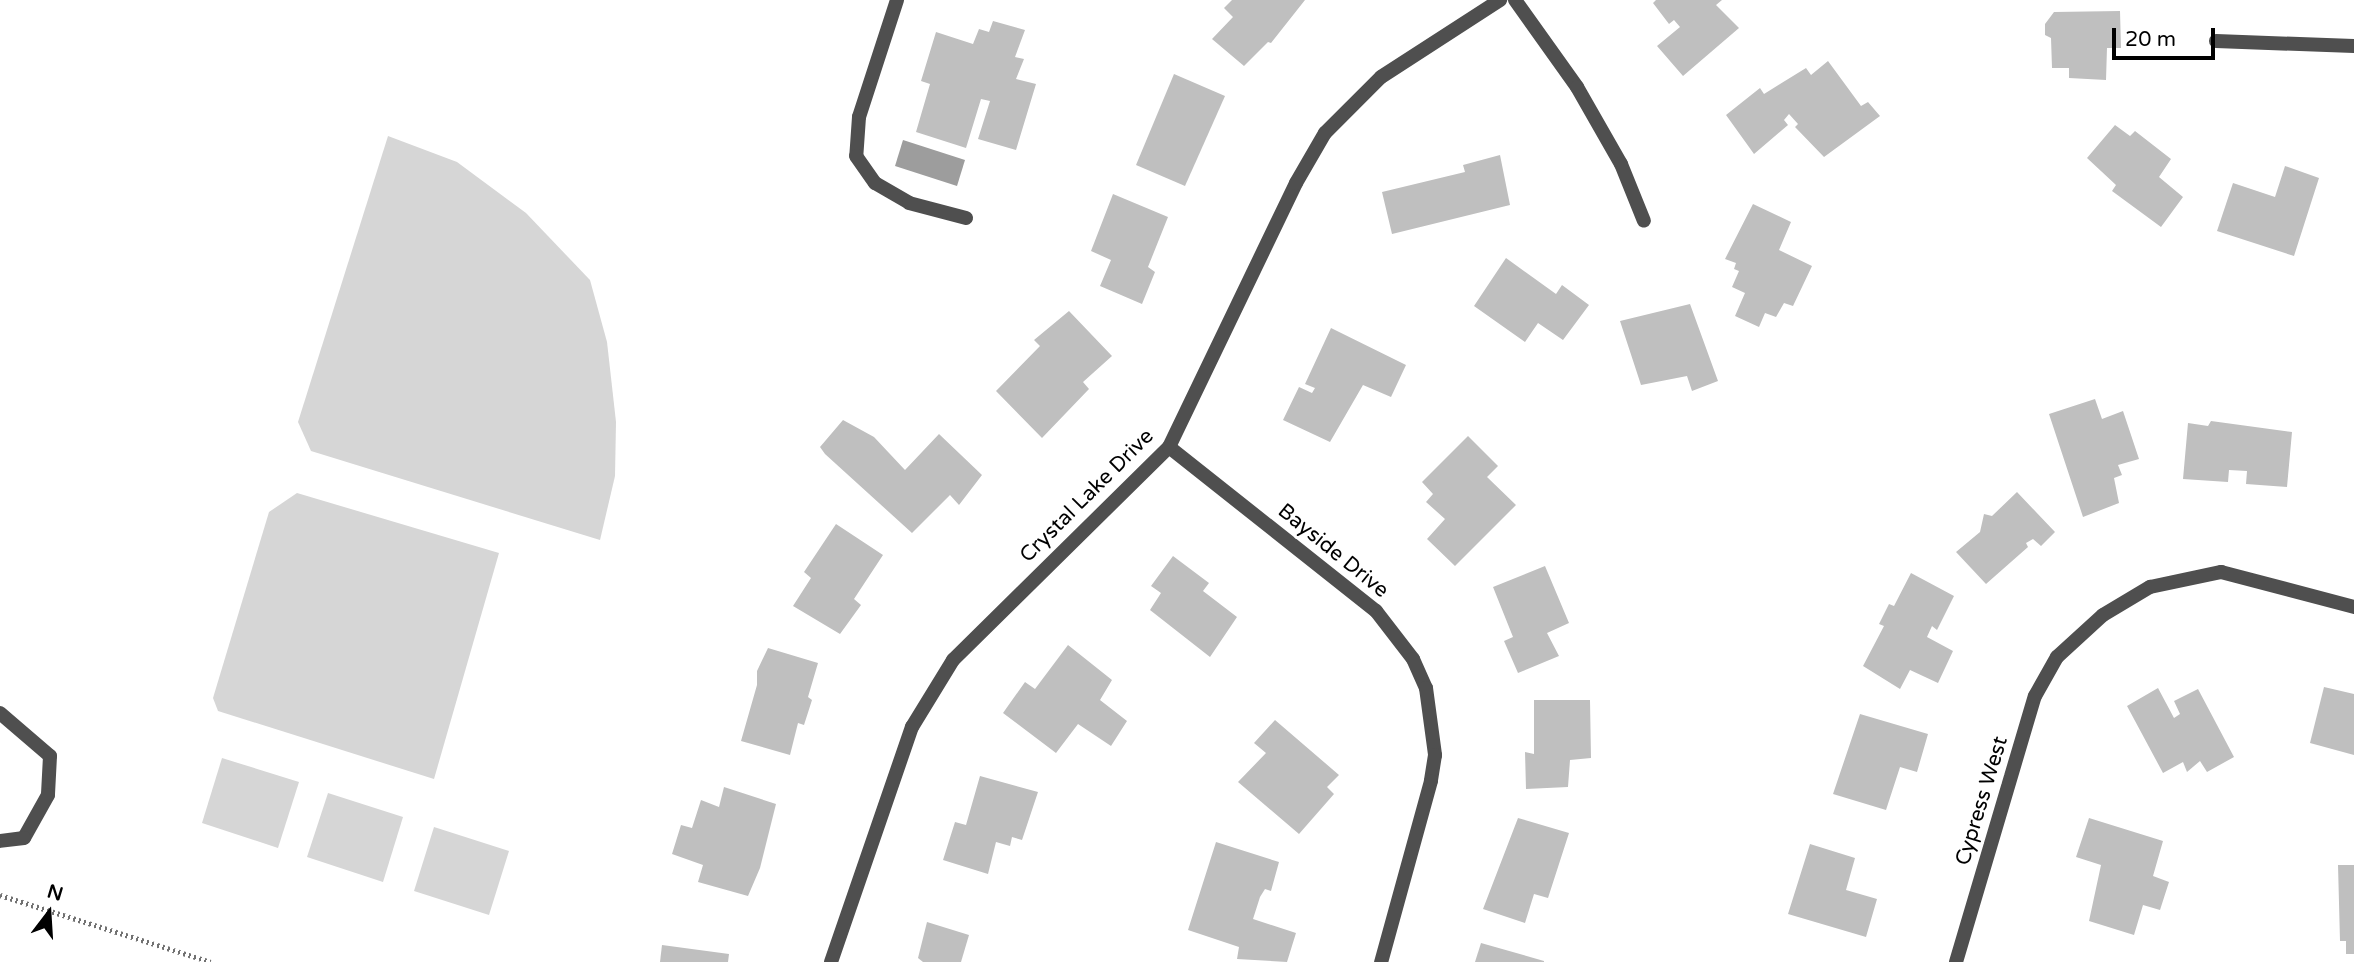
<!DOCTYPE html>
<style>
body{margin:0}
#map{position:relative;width:2354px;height:962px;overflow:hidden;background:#fff;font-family:"Varela Round",sans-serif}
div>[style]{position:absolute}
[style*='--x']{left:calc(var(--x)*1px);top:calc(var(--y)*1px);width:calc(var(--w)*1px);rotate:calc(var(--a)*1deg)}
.green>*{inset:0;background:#d6d6d6}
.water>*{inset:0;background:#9d9d9d}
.building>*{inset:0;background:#bfbfbf}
.path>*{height:4.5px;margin-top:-2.25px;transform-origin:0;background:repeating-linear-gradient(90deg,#717171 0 2px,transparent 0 5.5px)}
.lane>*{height:14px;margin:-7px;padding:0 7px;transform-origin:7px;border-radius:7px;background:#4f4f4f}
.street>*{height:14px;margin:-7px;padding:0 7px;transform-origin:7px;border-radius:7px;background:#4f4f4f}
span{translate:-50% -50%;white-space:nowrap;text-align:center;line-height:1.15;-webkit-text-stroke:6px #fff;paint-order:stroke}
.street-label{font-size:21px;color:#000}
.north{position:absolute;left:14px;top:878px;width:70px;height:70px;-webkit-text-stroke:5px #fff;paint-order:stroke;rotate:17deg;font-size:19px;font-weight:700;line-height:28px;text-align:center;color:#000}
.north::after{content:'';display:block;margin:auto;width:24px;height:32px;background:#000;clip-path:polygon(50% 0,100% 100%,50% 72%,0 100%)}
.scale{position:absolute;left:2112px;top:28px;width:103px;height:32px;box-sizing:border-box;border:4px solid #000;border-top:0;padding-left:9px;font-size:21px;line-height:24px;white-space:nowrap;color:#000;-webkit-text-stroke:5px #fff;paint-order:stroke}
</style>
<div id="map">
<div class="green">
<div style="clip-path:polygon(388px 136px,457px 162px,526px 213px,590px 280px,607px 342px,616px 422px,615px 476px,600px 540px,311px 451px,298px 422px)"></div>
<div style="clip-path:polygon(297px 493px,499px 553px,434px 779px,218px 711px,213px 698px,269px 512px)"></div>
<div style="clip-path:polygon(222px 758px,299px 782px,278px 848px,202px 823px)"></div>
<div style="clip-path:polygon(328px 793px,403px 817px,383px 882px,307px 857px)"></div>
<div style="clip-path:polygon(434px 827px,509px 851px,489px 915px,414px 891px)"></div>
</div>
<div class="water">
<div style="clip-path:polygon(903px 140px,965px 160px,957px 186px,895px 166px)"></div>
</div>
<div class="building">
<div style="clip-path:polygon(1232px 0,1305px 0,1271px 43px,1268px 42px,1244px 66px,1212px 39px,1233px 17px,1224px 8px)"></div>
<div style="clip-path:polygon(1656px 0,1722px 0,1716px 5px,1739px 28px,1683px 76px,1657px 46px,1680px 27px,1674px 20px,1669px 24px,1653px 3px)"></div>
<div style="clip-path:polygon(2120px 11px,2121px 48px,2107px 48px,2106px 80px,2069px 78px,2069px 68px,2052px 68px,2051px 38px,2045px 35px,2045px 24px,2054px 12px)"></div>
<div style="clip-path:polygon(993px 21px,1025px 30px,1015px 57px,1024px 59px,1016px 79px,1036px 84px,1016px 150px,978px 139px,990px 101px,981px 99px,966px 148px,916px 132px,930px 84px,921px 81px,936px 32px,973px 44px,979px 29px,989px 32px)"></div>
<div style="clip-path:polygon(1828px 61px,1861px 106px,1868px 102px,1880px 116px,1824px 157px,1795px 127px,1798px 124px,1789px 114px,1784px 120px,1788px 125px,1754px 154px,1726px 115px,1760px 88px,1764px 94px,1806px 68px,1811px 75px)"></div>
<div style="clip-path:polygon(1174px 74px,1225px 96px,1185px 186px,1136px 165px)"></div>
<div style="clip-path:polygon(2115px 125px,2130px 136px,2135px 131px,2171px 159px,2159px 177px,2183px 197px,2161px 227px,2112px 191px,2116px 185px,2087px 158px)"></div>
<div style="clip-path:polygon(1500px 155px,1510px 205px,1392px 234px,1382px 192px,1465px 172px,1463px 165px)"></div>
<div style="clip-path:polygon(2285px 166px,2319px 178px,2294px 256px,2217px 231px,2233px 183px,2275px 197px)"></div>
<div style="clip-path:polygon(1113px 194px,1168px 217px,1148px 267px,1155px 272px,1142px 304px,1100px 286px,1111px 260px,1091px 251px)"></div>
<div style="clip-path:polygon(1753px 204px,1791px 222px,1779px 250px,1812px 266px,1793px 306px,1784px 303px,1776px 317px,1765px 313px,1759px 327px,1735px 316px,1745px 293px,1732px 287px,1739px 271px,1734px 269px,1736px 263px,1725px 259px)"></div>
<div style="clip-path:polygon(1506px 258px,1556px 294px,1562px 285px,1589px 305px,1563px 340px,1538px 323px,1525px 342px,1474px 306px)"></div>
<div style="clip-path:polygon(1690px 304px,1718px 381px,1692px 391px,1687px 376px,1641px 385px,1620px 321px)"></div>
<div style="clip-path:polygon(1069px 311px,1112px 356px,1083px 382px,1089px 389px,1042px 438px,996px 391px,1040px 346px,1034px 340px)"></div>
<div style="clip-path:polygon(1331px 328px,1406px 365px,1391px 397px,1363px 385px,1330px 442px,1283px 420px,1299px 387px,1312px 393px,1315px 388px,1305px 384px)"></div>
<div style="clip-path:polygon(2095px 399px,2102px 419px,2123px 411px,2139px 459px,2118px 465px,2122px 475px,2114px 478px,2119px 503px,2083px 517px,2049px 414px)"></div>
<div style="clip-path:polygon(843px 420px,874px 437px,905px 470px,939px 434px,982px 475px,959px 505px,950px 495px,912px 533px,825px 454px,820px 447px)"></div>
<div style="clip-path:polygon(2211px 421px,2292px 432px,2287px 487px,2246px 484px,2247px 471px,2229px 470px,2228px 482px,2183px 479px,2188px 423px,2208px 426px)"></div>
<div style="clip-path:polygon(1468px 436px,1498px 466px,1487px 477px,1516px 505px,1455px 566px,1427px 539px,1445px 519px,1426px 502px,1433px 494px,1422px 482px)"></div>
<div style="clip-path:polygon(2017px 492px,2055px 532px,2041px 546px,2033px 539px,2026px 543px,2028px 547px,1986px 584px,1956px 552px,1980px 532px,1984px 514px,1992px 516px)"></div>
<div style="clip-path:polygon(836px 524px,883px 555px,854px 599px,861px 605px,840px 634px,793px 606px,811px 578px,804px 572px)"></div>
<div style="clip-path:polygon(1173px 556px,1209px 583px,1203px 591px,1237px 617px,1210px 657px,1150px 610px,1161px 593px,1151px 586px)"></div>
<div style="clip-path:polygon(1545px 566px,1569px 623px,1547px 633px,1559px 656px,1518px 673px,1504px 641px,1513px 637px,1493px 587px)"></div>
<div style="clip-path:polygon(1911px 573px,1954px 596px,1937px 630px,1932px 626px,1927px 637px,1953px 651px,1938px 683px,1910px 670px,1900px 689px,1863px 666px,1884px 626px,1879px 624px,1889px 604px,1894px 606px)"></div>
<div style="clip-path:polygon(1068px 645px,1112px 680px,1100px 700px,1127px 721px,1111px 746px,1078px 724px,1056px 753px,1003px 713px,1025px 682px,1035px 689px)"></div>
<div style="clip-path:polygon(768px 648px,818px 663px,808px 697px,812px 700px,804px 725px,798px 723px,790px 755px,741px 741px,757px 685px,757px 671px)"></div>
<div style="clip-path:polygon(2324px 687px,2354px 694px,2354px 755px,2310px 743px)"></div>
<div style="clip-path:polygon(2158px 688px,2174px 718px,2180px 714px,2174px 701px,2198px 689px,2234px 757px,2207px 772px,2200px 761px,2187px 772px,2183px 762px,2163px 773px,2127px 706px)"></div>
<div style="clip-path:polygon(1534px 700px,1590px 700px,1591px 758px,1570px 760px,1568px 787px,1526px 789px,1525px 752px,1534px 754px)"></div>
<div style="clip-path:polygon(1860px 714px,1928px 734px,1917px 772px,1900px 767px,1886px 810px,1833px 794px)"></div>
<div style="clip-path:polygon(1275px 720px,1339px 775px,1327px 787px,1334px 794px,1299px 834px,1238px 782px,1266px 753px,1254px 743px)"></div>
<div style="clip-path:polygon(980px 776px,1038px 792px,1022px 840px,1012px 837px,1010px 846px,996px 842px,988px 874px,943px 860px,955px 822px,966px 825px)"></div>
<div style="clip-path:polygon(724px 787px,776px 804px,760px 868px,748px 896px,698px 882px,703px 865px,672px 854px,681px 825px,692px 828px,701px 800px,719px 807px)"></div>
<div style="clip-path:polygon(1518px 818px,1569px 833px,1548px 898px,1534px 894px,1525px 923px,1483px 909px)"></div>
<div style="clip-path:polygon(2089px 818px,2163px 841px,2153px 876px,2169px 882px,2160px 910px,2143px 905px,2134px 935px,2089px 921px,2101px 865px,2076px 857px)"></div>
<div style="clip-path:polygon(1216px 842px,1279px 862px,1271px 891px,1265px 889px,1260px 897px,1253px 919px,1296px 933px,1287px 962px,1237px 959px,1239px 947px,1188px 930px)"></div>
<div style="clip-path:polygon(1810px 844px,1855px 858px,1846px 890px,1877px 899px,1866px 937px,1788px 914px)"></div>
<div style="clip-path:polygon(2338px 865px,2354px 865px,2354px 954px,2346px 954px,2346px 941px,2340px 941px)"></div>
<div style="clip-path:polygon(927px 922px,969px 935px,961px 962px,923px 962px,918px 958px)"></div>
<div style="clip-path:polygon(1481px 943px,1544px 961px,1544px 962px,1475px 962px)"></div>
<div style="clip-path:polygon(662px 945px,729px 954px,728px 962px,660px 962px)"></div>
</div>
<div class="path">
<div style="--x:0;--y:895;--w:221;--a:17.6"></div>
</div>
<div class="lane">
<div style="--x:897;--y:0;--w:123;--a:108"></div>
<div style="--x:859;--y:117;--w:39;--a:94"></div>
<div style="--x:856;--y:156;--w:33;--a:55"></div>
<div style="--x:875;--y:183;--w:39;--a:30"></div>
<div style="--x:909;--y:203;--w:59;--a:14.7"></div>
<div style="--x:0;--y:713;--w:66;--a:40.7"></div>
<div style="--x:50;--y:756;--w:39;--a:93"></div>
<div style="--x:48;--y:795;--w:49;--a:119.2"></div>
<div style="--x:24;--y:838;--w:24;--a:173"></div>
</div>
<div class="street">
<div style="--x:1515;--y:0;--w:107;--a:54.5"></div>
<div style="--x:1577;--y:87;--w:89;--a:60.3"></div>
<div style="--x:1621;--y:164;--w:61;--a:68"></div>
<div style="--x:2216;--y:41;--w:138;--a:2.1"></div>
<div style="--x:1169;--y:447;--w:264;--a:38.4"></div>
<div style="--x:1376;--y:611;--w:61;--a:52.4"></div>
<div style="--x:1413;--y:659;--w:32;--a:66"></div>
<div style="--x:1426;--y:688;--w:68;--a:82.3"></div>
<div style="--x:1435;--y:755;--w:26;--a:99"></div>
<div style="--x:1431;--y:781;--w:188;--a:105.4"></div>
<div style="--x:831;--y:962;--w:249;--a:-71"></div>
<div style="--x:912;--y:727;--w:79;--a:-58.5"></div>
<div style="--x:953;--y:660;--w:303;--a:-44.6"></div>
<div style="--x:1169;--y:447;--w:293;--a:-64.3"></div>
<div style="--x:1296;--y:183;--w:58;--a:-59.9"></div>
<div style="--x:1325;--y:133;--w:79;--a:-45"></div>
<div style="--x:1381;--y:77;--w:142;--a:-32.9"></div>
<div style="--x:1956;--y:962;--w:277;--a:-73.5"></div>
<div style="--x:2035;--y:696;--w:45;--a:-60.6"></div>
<div style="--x:2057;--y:657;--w:62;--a:-42.4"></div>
<div style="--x:2103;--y:615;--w:55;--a:-30.8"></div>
<div style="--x:2150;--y:587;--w:73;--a:-11.9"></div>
<div style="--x:2221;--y:572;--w:138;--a:14.7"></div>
</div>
<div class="street-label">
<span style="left:1087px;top:496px;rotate:-45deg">Crystal Lake Drive</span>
<span style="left:1333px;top:551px;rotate:39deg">Bayside Drive</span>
<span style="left:1982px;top:801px;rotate:-73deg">Cypress West</span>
</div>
<div class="north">N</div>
<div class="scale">20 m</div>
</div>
